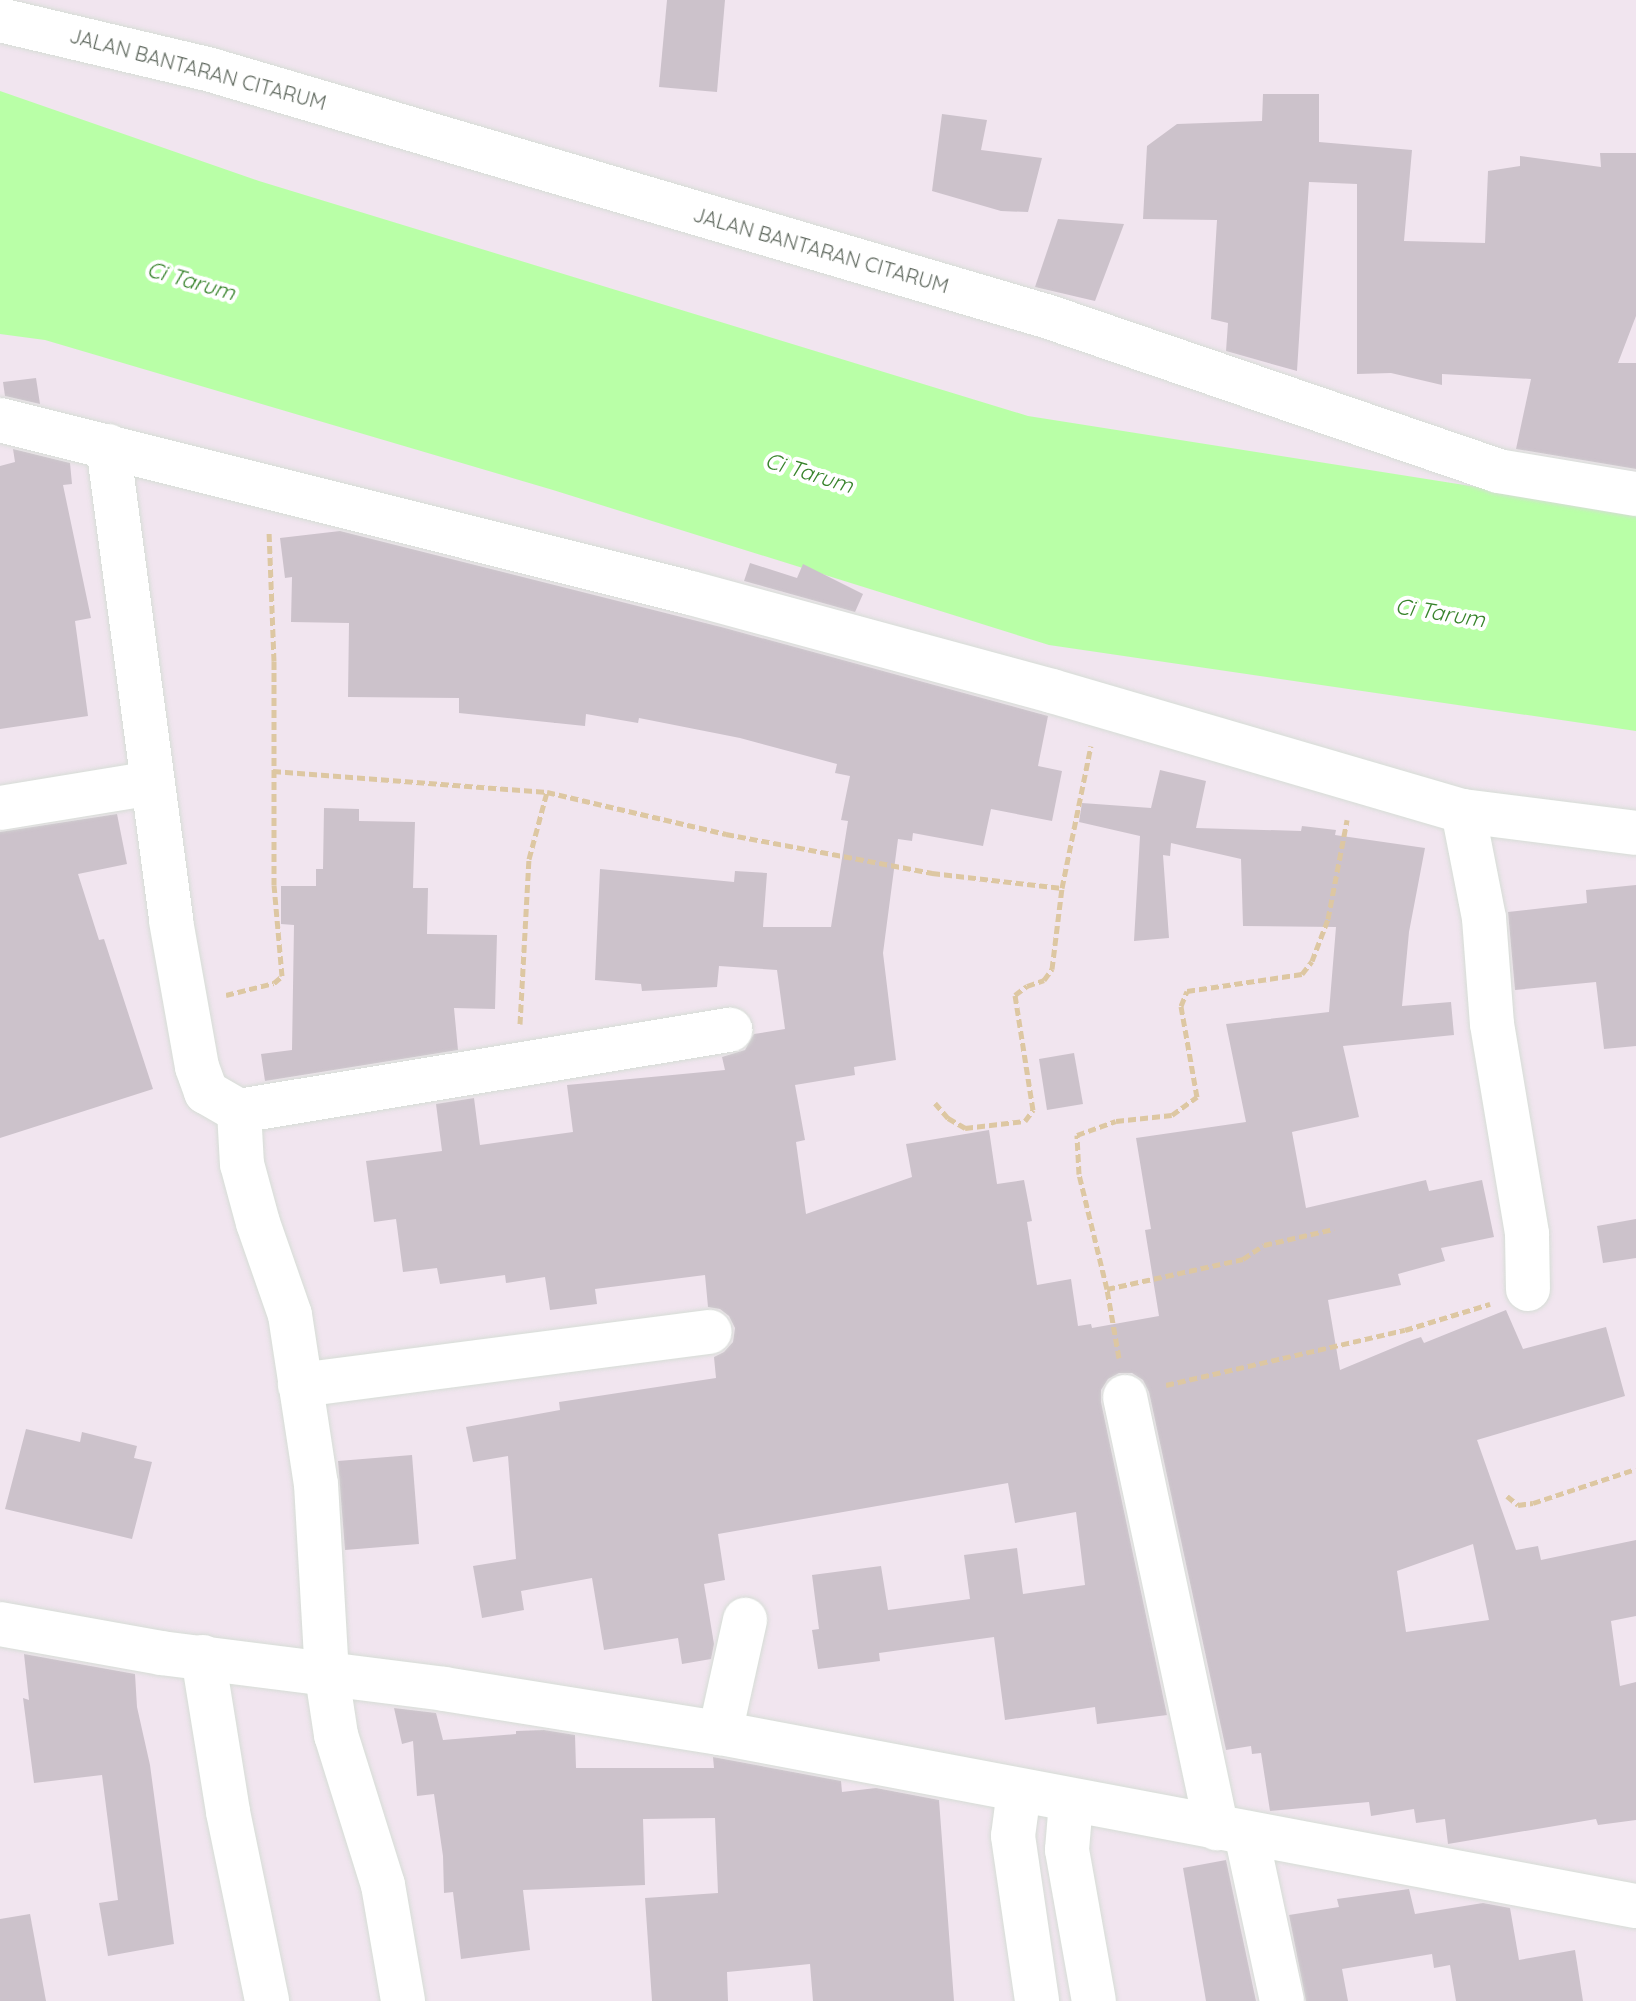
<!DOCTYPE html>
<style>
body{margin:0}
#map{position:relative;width:1636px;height:2001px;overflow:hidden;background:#f1e5ef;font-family:Quicksand,sans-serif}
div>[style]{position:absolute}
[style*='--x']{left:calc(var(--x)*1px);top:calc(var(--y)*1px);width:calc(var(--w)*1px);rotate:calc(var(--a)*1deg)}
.water>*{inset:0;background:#b9ffa7}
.building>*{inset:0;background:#ccc2cb}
.path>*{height:5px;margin-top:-2.5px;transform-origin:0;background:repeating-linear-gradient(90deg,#ddc7a2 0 8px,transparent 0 12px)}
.roads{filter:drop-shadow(0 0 2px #d6ddd6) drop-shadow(0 0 2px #d6ddd6)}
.minor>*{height:44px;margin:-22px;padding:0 22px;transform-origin:22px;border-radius:22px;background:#fff}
span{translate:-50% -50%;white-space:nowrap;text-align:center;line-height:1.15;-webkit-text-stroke:8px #fff;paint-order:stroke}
.street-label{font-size:20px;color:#5e675d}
.water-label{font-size:22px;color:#37832b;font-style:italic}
</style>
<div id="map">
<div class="water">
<div style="clip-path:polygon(0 91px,259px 181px,1028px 416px,1636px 512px,1636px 731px,1049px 645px,553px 490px,45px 340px,0 334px)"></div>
</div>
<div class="building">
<div style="clip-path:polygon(667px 0,725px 0,717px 92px,659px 87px)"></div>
<div style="clip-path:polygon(1263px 94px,1319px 94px,1319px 142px,1412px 150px,1404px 241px,1485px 243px,1488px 171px,1520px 166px,1520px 156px,1601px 167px,1600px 153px,1636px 153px,1636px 316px,1618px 363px,1636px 363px,1636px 469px,1516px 449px,1531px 379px,1442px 374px,1442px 385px,1391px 373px,1357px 374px,1357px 184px,1309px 182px,1297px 371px,1226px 351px,1228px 323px,1211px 319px,1217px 220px,1143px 219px,1147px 146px,1177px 124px,1262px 121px)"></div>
<div style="clip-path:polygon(942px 114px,987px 120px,981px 150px,1042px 158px,1028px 212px,1001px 211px,932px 191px)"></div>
<div style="clip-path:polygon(1058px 219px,1124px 224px,1095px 301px,1035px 287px)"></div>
<div style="clip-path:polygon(36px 378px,40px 404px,5px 396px,3px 382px)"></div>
<div style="clip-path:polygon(13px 449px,70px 463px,72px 484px,63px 485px,91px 618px,75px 621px,88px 716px,0 729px,0 466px,15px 462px)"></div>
<div style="clip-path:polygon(evenodd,340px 531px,725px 628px,1048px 716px,1038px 766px,1062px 771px,1052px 821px,991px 809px,983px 846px,913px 833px,912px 841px,898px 839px,883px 953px,896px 1060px,854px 1067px,855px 1075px,795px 1085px,805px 1140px,796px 1142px,806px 1214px,912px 1177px,906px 1144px,989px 1130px,997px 1184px,1024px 1180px,1032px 1221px,1027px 1222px,1037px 1285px,1071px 1279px,1078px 1326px,1091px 1324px,1092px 1328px,1159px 1316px,1145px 1230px,1151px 1229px,1136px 1138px,1246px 1122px,1226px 1024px,1329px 1012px,1336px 927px,1243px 926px,1241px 859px,1171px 843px,1170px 856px,1163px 855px,1169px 938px,1134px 941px,1140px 836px,1079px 822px,1082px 803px,1151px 808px,1160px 770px,1206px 781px,1196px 828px,1301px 831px,1302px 826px,1336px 830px,1335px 835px,1425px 848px,1409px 932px,1402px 1006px,1451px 1002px,1454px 1035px,1343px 1046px,1359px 1117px,1292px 1132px,1306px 1208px,1426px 1180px,1429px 1191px,1482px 1180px,1494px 1237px,1441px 1248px,1445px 1261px,1398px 1274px,1401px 1285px,1328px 1300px,1340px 1370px,1412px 1340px,1421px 1337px,1424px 1343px,1506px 1310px,1523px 1349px,1606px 1327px,1625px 1396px,1477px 1440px,1516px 1550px,1538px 1546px,1541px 1560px,1636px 1540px,1636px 1616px,1611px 1621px,1620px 1686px,1636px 1682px,1636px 1820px,1598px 1825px,1596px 1819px,1448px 1844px,1445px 1819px,1416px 1823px,1414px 1809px,1371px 1816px,1369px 1802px,1270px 1811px,1261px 1753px,1252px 1754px,1251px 1746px,1226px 1750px,1149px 1392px,1143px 1380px,1132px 1373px,1119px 1373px,1108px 1379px,1101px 1390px,1101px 1402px,1167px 1715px,1097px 1724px,1095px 1707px,1005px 1720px,994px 1637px,879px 1653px,880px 1661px,818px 1669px,812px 1630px,819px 1629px,812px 1575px,881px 1566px,888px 1610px,970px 1599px,964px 1555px,1017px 1548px,1023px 1594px,1085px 1585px,1076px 1512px,1015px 1523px,1008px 1483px,718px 1534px,725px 1580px,704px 1584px,714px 1644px,711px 1659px,682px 1664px,678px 1638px,604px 1650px,592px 1578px,521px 1591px,524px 1610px,482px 1618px,473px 1566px,516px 1559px,508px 1456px,473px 1462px,466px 1427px,560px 1410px,559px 1402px,716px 1378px,714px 1357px,724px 1352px,733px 1342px,735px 1328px,729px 1316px,720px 1309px,708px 1307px,705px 1275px,595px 1289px,597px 1304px,550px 1310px,545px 1277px,506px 1283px,505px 1275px,440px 1284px,437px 1268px,403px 1272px,396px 1219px,374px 1222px,366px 1161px,442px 1151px,436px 1104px,474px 1098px,480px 1145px,573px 1132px,567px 1085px,725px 1070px,722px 1057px,745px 1050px,754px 1034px,785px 1029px,777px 970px,719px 966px,717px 987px,642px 991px,641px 984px,595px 980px,600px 869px,734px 882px,735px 871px,767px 873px,763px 927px,831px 927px,848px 821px,841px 820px,850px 776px,835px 773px,837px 764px,740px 738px,639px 718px,638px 723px,586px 714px,585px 726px,459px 713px,459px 698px,348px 697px,349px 623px,291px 622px,292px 577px,285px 578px,280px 538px,340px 531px,1473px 1544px,1489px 1620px,1406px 1632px,1397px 1571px,1473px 1544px)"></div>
<div style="clip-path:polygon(750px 563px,797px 578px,803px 564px,863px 594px,855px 612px,744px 581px)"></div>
<div style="clip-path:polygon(324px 808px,359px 809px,359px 821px,415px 822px,413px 888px,428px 888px,427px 934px,497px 935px,495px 1009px,454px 1008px,458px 1050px,265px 1081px,261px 1054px,292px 1050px,294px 925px,281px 924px,281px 886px,316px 886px,316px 869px,323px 869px)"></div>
<div style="clip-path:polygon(117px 814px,127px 864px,78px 874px,99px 940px,104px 939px,153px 1089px,0 1138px,0 832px)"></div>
<div style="clip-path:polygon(1636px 885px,1636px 1046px,1604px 1049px,1596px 982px,1515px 990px,1508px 912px,1587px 903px,1586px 890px)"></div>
<div style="clip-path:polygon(1074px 1053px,1083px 1104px,1047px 1110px,1039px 1059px)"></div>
<div style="clip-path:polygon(1636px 1219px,1636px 1258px,1603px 1263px,1597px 1226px)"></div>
<div style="clip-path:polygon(26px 1429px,80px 1442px,82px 1432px,137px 1446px,134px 1458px,152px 1462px,132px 1539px,5px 1509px)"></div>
<div style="clip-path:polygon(412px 1455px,419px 1544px,345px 1550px,338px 1461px)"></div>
<div style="clip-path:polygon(24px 1654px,135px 1674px,137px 1707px,150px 1765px,174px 1944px,108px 1956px,99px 1903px,118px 1900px,102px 1775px,34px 1783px,23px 1698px,29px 1700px)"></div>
<div style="clip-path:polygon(394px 1708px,436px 1713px,443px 1740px,516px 1734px,516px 1731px,544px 1730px,575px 1735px,576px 1768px,714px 1768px,713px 1757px,841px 1781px,842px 1792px,876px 1788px,939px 1800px,954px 2001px,813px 2001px,810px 1964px,727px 1972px,728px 2001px,652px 2001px,645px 1898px,718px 1893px,715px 1818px,643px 1819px,645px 1885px,523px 1890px,530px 1950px,461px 1959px,453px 1892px,444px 1893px,443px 1856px,434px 1794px,417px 1796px,413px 1741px,402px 1744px)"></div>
<div style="clip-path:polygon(1226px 1860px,1256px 2001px,1206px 2001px,1183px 1868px)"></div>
<div style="clip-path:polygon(1409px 1889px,1415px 1914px,1483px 1903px,1510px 1908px,1519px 1960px,1575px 1950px,1583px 2001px,1456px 2001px,1450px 1965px,1434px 1968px,1432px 1954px,1342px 1969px,1348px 2001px,1306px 2001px,1289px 1915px,1339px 1907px,1337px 1899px)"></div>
<div style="clip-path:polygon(30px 1914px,46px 2001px,0 2001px,0 1919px)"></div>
</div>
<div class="path">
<div style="--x:273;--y:771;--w:275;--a:4.4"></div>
<div style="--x:547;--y:792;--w:184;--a:13.2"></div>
<div style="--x:726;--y:834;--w:210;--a:10.7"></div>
<div style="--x:932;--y:873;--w:131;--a:6.6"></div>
<div style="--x:226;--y:995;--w:49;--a:-14"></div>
<div style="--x:274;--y:983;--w:11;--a:-41"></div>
<div style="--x:282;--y:976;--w:91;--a:-95"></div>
<div style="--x:274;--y:885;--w:224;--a:-90"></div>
<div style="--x:274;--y:661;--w:130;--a:-92.2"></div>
<div style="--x:520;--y:1024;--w:165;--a:-86.9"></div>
<div style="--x:529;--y:859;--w:69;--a:-75"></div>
<div style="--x:935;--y:1103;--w:20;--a:49"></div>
<div style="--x:948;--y:1118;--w:20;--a:30"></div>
<div style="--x:965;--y:1128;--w:60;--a:-6.7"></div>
<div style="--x:1025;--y:1121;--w:14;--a:-54"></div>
<div style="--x:1033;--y:1110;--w:116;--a:-98.9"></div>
<div style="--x:1015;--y:995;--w:15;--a:-37"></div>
<div style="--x:1027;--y:986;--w:18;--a:-19"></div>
<div style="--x:1044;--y:980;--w:14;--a:-54"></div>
<div style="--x:1052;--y:969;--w:82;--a:-83"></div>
<div style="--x:1062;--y:888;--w:145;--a:-78.5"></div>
<div style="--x:1107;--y:1289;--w:139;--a:-12.4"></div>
<div style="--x:1243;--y:1259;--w:25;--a:-34"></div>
<div style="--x:1264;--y:1245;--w:72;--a:-12.9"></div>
<div style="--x:1119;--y:1358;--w:70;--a:-99.9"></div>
<div style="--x:1107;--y:1289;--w:118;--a:-103.7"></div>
<div style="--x:1079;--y:1174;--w:39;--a:-93"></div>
<div style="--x:1077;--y:1135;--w:41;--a:-19.7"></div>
<div style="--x:1116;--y:1121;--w:56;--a:-6.1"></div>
<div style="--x:1172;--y:1115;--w:31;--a:-36"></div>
<div style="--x:1197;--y:1097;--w:92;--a:-100"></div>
<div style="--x:1181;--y:1006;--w:16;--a:-68"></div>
<div style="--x:1187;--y:991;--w:116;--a:-8.4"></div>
<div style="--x:1302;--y:974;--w:16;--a:-52"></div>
<div style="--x:1312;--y:961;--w:45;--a:-69.1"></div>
<div style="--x:1328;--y:919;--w:101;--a:-79.1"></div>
<div style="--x:1166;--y:1385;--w:245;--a:-13"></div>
<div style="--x:1405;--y:1330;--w:89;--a:-17"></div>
<div style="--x:1507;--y:1496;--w:14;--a:39"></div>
<div style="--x:1518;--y:1505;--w:15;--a:-8"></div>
<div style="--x:1533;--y:1503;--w:108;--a:-18.3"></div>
</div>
<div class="roads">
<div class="minor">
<div style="--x:0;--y:20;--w:217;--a:13.3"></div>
<div style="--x:211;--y:70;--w:874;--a:16.42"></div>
<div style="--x:1049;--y:317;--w:475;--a:18.9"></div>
<div style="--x:1498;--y:471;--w:140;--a:9.5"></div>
<div style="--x:0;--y:420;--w:712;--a:14.06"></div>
<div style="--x:691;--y:593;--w:374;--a:15.2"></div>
<div style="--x:1052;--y:691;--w:428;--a:16.3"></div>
<div style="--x:1463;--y:811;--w:174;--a:7.2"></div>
<div style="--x:108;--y:446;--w:479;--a:82.4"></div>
<div style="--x:171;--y:921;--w:148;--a:79.9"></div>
<div style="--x:197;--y:1067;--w:27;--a:70"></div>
<div style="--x:206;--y:1092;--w:38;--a:30"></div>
<div style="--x:239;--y:1111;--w:498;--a:-9.4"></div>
<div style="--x:0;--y:808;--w:154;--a:-9.3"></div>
<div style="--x:1463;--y:811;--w:109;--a:78.9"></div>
<div style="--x:1484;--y:918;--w:106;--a:85.7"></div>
<div style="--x:1492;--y:1024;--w:213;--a:80.5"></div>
<div style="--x:1527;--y:1234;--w:55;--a:89"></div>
<div style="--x:239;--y:1111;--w:53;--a:86.8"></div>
<div style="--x:242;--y:1164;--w:61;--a:74.8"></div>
<div style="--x:258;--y:1223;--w:97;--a:70.8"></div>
<div style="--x:290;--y:1315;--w:171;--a:81.3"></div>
<div style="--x:316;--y:1484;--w:192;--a:86.7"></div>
<div style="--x:327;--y:1676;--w:60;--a:81.3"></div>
<div style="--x:336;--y:1735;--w:157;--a:72.6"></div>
<div style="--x:383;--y:1885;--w:118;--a:80.2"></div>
<div style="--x:300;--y:1385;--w:413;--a:-7.4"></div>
<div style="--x:1125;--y:1397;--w:441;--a:78"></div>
<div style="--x:0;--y:1624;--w:164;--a:10.2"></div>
<div style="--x:161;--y:1653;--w:285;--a:7.2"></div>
<div style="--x:444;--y:1689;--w:279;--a:9.1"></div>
<div style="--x:720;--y:1733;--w:932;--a:10.7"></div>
<div style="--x:203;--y:1657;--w:157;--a:80.8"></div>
<div style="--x:228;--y:1812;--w:193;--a:78.3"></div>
<div style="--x:720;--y:1733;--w:116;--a:-77.5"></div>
<div style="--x:1019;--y:1791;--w:45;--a:97.6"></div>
<div style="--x:1013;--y:1836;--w:167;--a:81.7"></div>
<div style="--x:1071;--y:1802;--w:48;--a:94.8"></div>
<div style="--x:1067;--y:1850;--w:153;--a:79.9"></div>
<div style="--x:1246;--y:1833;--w:172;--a:77.9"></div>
</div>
</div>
<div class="street-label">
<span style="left:198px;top:69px;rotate:15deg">JALAN BANTARAN CITARUM</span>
<span style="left:821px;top:250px;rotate:16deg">JALAN BANTARAN CITARUM</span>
</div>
<div class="water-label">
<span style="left:191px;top:281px;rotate:16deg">Ci Tarum</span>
<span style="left:809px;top:473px;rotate:17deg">Ci Tarum</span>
<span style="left:1440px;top:613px;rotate:9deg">Ci Tarum</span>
</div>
</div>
